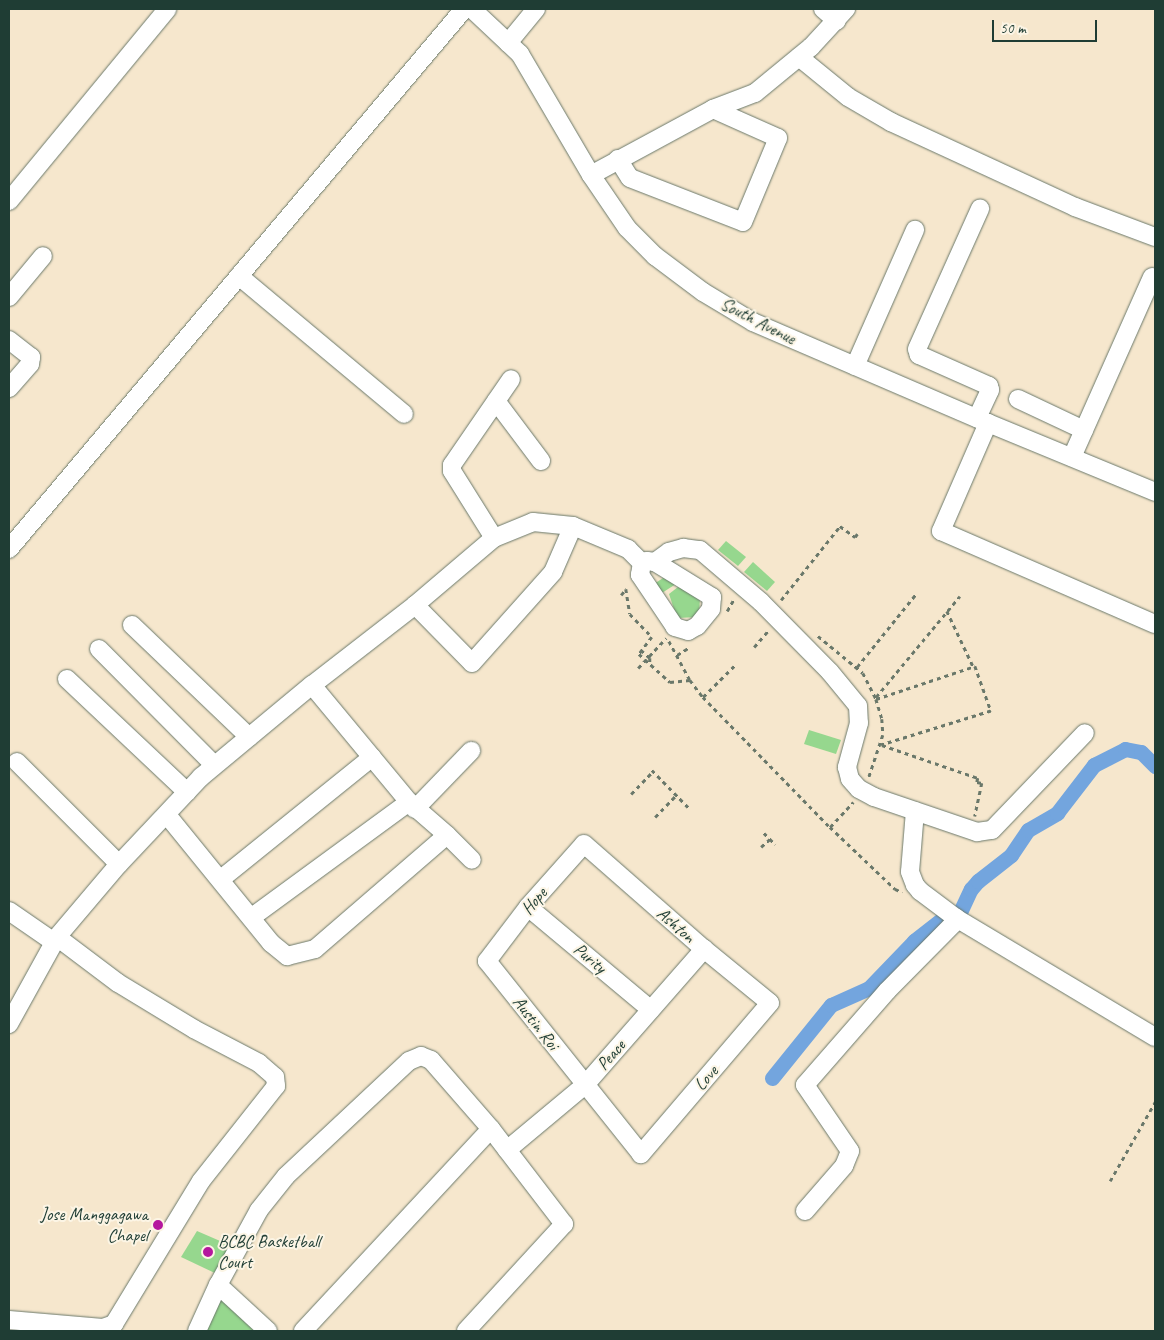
<!DOCTYPE html>
<style>
body{margin:0}
#map{position:relative;width:1164px;height:1340px;overflow:hidden;background:#f6e7cd;font-family:Caveat,sans-serif}
div>[style]{position:absolute}
[style*='--x']{left:calc(var(--x)*1px);top:calc(var(--y)*1px);width:calc(var(--w)*1px);rotate:calc(var(--a)*1deg)}
.green>*{inset:0;background:#96d78e}
.canal>*{height:15px;margin:-7.5px;padding:0 7.5px;transform-origin:7.5px;border-radius:7.5px;background:#73a5de}
.path>*{height:2.5px;margin-top:-1.25px;transform-origin:0;background:repeating-linear-gradient(90deg,#6a786a 0 4px,transparent 0 8px)}
.roads{filter:drop-shadow(0 0 1px #6a786a) drop-shadow(0 0 1px #6a786a)}
.minor>*{height:18px;margin:-9px;padding:0 9px;transform-origin:9px;border-radius:9px;background:#fff}
.dots>*{width:14px;height:14px;translate:-50% -50%;box-sizing:border-box;border:2px solid #fcf5e5;border-radius:50%}
span{translate:-50% -50%;white-space:nowrap;text-align:center;line-height:1.15;-webkit-text-stroke:4px #fcf5e5;paint-order:stroke}
.street-label{font-size:18px;color:#1f3d34}
.poi-label{font-size:18px;color:#1f3d34}
.right{translate:-100% -50%;text-align:right}
.left{translate:0 -50%;text-align:left}
.frame{position:absolute;inset:0;border:10px solid #1f3d34;pointer-events:none}
.scale{position:absolute;left:992px;top:20px;width:105px;height:22px;box-sizing:border-box;border:2px solid #1f3d34;border-top:0;padding-left:6px;font-size:15px;line-height:18px;white-space:nowrap;color:#1f3d34;-webkit-text-stroke:4px #fcf5e5;paint-order:stroke}
</style>
<div id="map">
<div class="green">
<div style="clip-path:polygon(726px 541px,746px 557px,738px 566px,718px 550px)"></div>
<div style="clip-path:polygon(753px 562px,775px 582px,767px 591px,744px 572px)"></div>
<div style="clip-path:polygon(669px 574px,676px 584px,654px 598px,648px 588px)"></div>
<div style="clip-path:polygon(678px 587px,700px 597px,699px 617px,677px 618px,669px 594px)"></div>
<div style="clip-path:polygon(809px 730px,841px 740px,836px 754px,804px 744px)"></div>
<div style="clip-path:polygon(197px 1231px,234px 1247px,219px 1275px,181px 1257px)"></div>
<div style="clip-path:polygon(219px 1293px,258px 1331px,202px 1331px)"></div>
</div>
<div class="canal">
<div style="--x:961;--y:910;--w:23;--a:-65"></div>
<div style="--x:971;--y:889;--w:11;--a:-49"></div>
<div style="--x:978;--y:881;--w:42;--a:-38.2"></div>
<div style="--x:1011;--y:855;--w:30;--a:-56"></div>
<div style="--x:1028;--y:830;--w:34;--a:-30"></div>
<div style="--x:1057;--y:813;--w:61;--a:-52.4"></div>
<div style="--x:1094;--y:765;--w:35;--a:-27"></div>
<div style="--x:1125;--y:749;--w:16;--a:11"></div>
<div style="--x:1141;--y:752;--w:20;--a:45"></div>
<div style="--x:772;--y:1078;--w:94;--a:-51.1"></div>
<div style="--x:831;--y:1005;--w:42;--a:-24.1"></div>
<div style="--x:869;--y:988;--w:65;--a:-46.2"></div>
<div style="--x:914;--y:941;--w:37;--a:-38"></div>
</div>
<div class="path">
<div style="--x:626;--y:589;--w:25;--a:81"></div>
<div style="--x:630;--y:614;--w:32;--a:46"></div>
<div style="--x:652;--y:637;--w:21;--a:127"></div>
<div style="--x:639;--y:654;--w:42;--a:42.1"></div>
<div style="--x:670;--y:682;--w:20;--a:-6"></div>
<div style="--x:621;--y:595;--w:8;--a:-50"></div>
<div style="--x:781;--y:600;--w:95;--a:-51.4"></div>
<div style="--x:840;--y:526;--w:19;--a:36"></div>
<div style="--x:855;--y:537;--w:4;--a:-56"></div>
<div style="--x:727;--y:611;--w:14;--a:-60"></div>
<div style="--x:947;--y:611;--w:61;--a:64.7"></div>
<div style="--x:818;--y:636;--w:58;--a:39.4"></div>
<div style="--x:863;--y:673;--w:29;--a:63"></div>
<div style="--x:876;--y:699;--w:21;--a:73"></div>
<div style="--x:882;--y:719;--w:16;--a:86"></div>
<div style="--x:883;--y:735;--w:44;--a:108.4"></div>
<div style="--x:669;--y:641;--w:44;--a:61.7"></div>
<div style="--x:690;--y:680;--w:21;--a:53"></div>
<div style="--x:703;--y:697;--w:182;--a:45.7"></div>
<div style="--x:830;--y:827;--w:90;--a:43.6"></div>
<div style="--x:895;--y:889;--w:8;--a:23"></div>
<div style="--x:754;--y:647;--w:21;--a:-49"></div>
<div style="--x:641;--y:650;--w:12;--a:42"></div>
<div style="--x:650;--y:658;--w:5;--a:90"></div>
<div style="--x:677;--y:655;--w:15;--a:-32"></div>
<div style="--x:857;--y:667;--w:94;--a:-51.1"></div>
<div style="--x:638;--y:668;--w:41;--a:-47"></div>
<div style="--x:703;--y:697;--w:45;--a:-45"></div>
<div style="--x:876;--y:697;--w:131;--a:-50.3"></div>
<div style="--x:876;--y:699;--w:104;--a:-18.4"></div>
<div style="--x:975;--y:666;--w:48;--a:70.4"></div>
<div style="--x:991;--y:711;--w:115;--a:162.8"></div>
<div style="--x:882;--y:745;--w:102;--a:19"></div>
<div style="--x:978;--y:778;--w:4;--a:104"></div>
<div style="--x:977;--y:782;--w:5;--a:11"></div>
<div style="--x:982;--y:783;--w:34;--a:102"></div>
<div style="--x:652;--y:770;--w:53;--a:45.8"></div>
<div style="--x:631;--y:794;--w:32;--a:-46"></div>
<div style="--x:655;--y:817;--w:30;--a:-46"></div>
<div style="--x:830;--y:827;--w:34;--a:-47"></div>
<div style="--x:764;--y:833;--w:16;--a:45"></div>
<div style="--x:761;--y:847;--w:12;--a:-42"></div>
<div style="--x:1110;--y:1181;--w:91;--a:-60.3"></div>
</div>
<div class="roads">
<div class="minor">
<div style="--x:472;--y:9;--w:66;--a:43.2"></div>
<div style="--x:520;--y:54;--w:140;--a:59.6"></div>
<div style="--x:591;--y:175;--w:64;--a:55.8"></div>
<div style="--x:627;--y:228;--w:40;--a:45"></div>
<div style="--x:655;--y:256;--w:60;--a:36.9"></div>
<div style="--x:703;--y:292;--w:58;--a:31"></div>
<div style="--x:753;--y:322;--w:256;--a:23.3"></div>
<div style="--x:988;--y:423;--w:181;--a:22.4"></div>
<div style="--x:823;--y:9;--w:18;--a:41"></div>
<div style="--x:508;--y:43;--w:44;--a:-50.5"></div>
<div style="--x:799;--y:57;--w:63;--a:39.2"></div>
<div style="--x:848;--y:97;--w:50;--a:30.2"></div>
<div style="--x:891;--y:122;--w:203;--a:24.8"></div>
<div style="--x:1075;--y:207;--w:85;--a:20.6"></div>
<div style="--x:618;--y:159;--w:22;--a:58"></div>
<div style="--x:630;--y:178;--w:121;--a:21.3"></div>
<div style="--x:743;--y:222;--w:91;--a:-67.4"></div>
<div style="--x:778;--y:138;--w:71;--a:-156"></div>
<div style="--x:591;--y:175;--w:139;--a:-28.4"></div>
<div style="--x:713;--y:109;--w:45;--a:-20.9"></div>
<div style="--x:755;--y:93;--w:72;--a:-39.4"></div>
<div style="--x:811;--y:47;--w:52;--a:-47.4"></div>
<div style="--x:9;--y:201;--w:249;--a:-50.5"></div>
<div style="--x:239;--y:276;--w:215;--a:39.9"></div>
<div style="--x:9;--y:297;--w:53;--a:-50.3"></div>
<div style="--x:9;--y:340;--w:28;--a:38"></div>
<div style="--x:31;--y:357;--w:7;--a:98"></div>
<div style="--x:30;--y:364;--w:32;--a:131"></div>
<div style="--x:855;--y:366;--w:149;--a:-66.2"></div>
<div style="--x:1018;--y:399;--w:73;--a:25.2"></div>
<div style="--x:496;--y:401;--w:75;--a:53.1"></div>
<div style="--x:977;--y:418;--w:31;--a:-65"></div>
<div style="--x:990;--y:390;--w:4;--a:-104"></div>
<div style="--x:989;--y:386;--w:77;--a:-156.1"></div>
<div style="--x:919;--y:355;--w:6;--a:-108"></div>
<div style="--x:917;--y:349;--w:154;--a:-65.8"></div>
<div style="--x:988;--y:423;--w:118;--a:113.5"></div>
<div style="--x:941;--y:531;--w:233;--a:23.5"></div>
<div style="--x:1072;--y:457;--w:197;--a:-66"></div>
<div style="--x:494;--y:538;--w:79;--a:-122.1"></div>
<div style="--x:452;--y:471;--w:6;--a:-90"></div>
<div style="--x:452;--y:465;--w:104;--a:-55.5"></div>
<div style="--x:9;--y:549;--w:706;--a:-49.88"></div>
<div style="--x:647;--y:561;--w:8;--a:7"></div>
<div style="--x:655;--y:562;--w:67;--a:31.6"></div>
<div style="--x:712;--y:597;--w:12;--a:95"></div>
<div style="--x:711;--y:609;--w:22;--a:129"></div>
<div style="--x:697;--y:626;--w:10;--a:151"></div>
<div style="--x:688;--y:631;--w:14;--a:-163"></div>
<div style="--x:675;--y:627;--w:63;--a:-123.9"></div>
<div style="--x:640;--y:575;--w:12;--a:-81"></div>
<div style="--x:642;--y:563;--w:5;--a:-22"></div>
<div style="--x:655;--y:562;--w:17;--a:-36"></div>
<div style="--x:669;--y:552;--w:15;--a:-16"></div>
<div style="--x:683;--y:548;--w:17;--a:7"></div>
<div style="--x:700;--y:550;--w:80;--a:40.4"></div>
<div style="--x:761;--y:602;--w:98;--a:45.4"></div>
<div style="--x:830;--y:672;--w:44;--a:50.5"></div>
<div style="--x:858;--y:706;--w:17;--a:87"></div>
<div style="--x:859;--y:723;--w:46;--a:105.3"></div>
<div style="--x:847;--y:767;--w:12;--a:76"></div>
<div style="--x:850;--y:779;--w:13;--a:48"></div>
<div style="--x:859;--y:789;--w:17;--a:28"></div>
<div style="--x:874;--y:797;--w:109;--a:18.8"></div>
<div style="--x:977;--y:832;--w:15;--a:-8"></div>
<div style="--x:992;--y:830;--w:134;--a:-46.2"></div>
<div style="--x:415;--y:605;--w:81;--a:45.5"></div>
<div style="--x:472;--y:663;--w:122;--a:-48.3"></div>
<div style="--x:553;--y:572;--w:50;--a:-66.5"></div>
<div style="--x:132;--y:625;--w:162;--a:43.7"></div>
<div style="--x:99;--y:649;--w:163;--a:45.2"></div>
<div style="--x:67;--y:679;--w:165;--a:43.3"></div>
<div style="--x:17;--y:762;--w:144;--a:45"></div>
<div style="--x:415;--y:809;--w:81;--a:-46"></div>
<div style="--x:915;--y:811;--w:61;--a:94.7"></div>
<div style="--x:910;--y:872;--w:14;--a:69"></div>
<div style="--x:915;--y:885;--w:8;--a:50"></div>
<div style="--x:920;--y:891;--w:45;--a:36.9"></div>
<div style="--x:956;--y:918;--w:232;--a:30.9"></div>
<div style="--x:167;--y:815;--w:165;--a:50.9"></div>
<div style="--x:271;--y:943;--w:21;--a:39"></div>
<div style="--x:287;--y:956;--w:29;--a:-14"></div>
<div style="--x:315;--y:949;--w:174;--a:-40.8"></div>
<div style="--x:447;--y:835;--w:50;--a:-139"></div>
<div style="--x:409;--y:802;--w:152;--a:-129.7"></div>
<div style="--x:447;--y:835;--w:35;--a:45"></div>
<div style="--x:584;--y:844;--w:159;--a:41.2"></div>
<div style="--x:704;--y:949;--w:85;--a:39.3"></div>
<div style="--x:770;--y:1003;--w:199;--a:130.5"></div>
<div style="--x:641;--y:1154;--w:247;--a:-128.6"></div>
<div style="--x:487;--y:961;--w:68;--a:-52.8"></div>
<div style="--x:528;--y:907;--w:84;--a:-48.4"></div>
<div style="--x:221;--y:879;--w:194;--a:-38.9"></div>
<div style="--x:528;--y:907;--w:160;--a:39.9"></div>
<div style="--x:9;--y:911;--w:55;--a:34.6"></div>
<div style="--x:252;--y:917;--w:195;--a:-36.2"></div>
<div style="--x:9;--y:1024;--w:99;--a:-61.1"></div>
<div style="--x:57;--y:937;--w:96;--a:-49.7"></div>
<div style="--x:119;--y:864;--w:120;--a:-46.7"></div>
<div style="--x:201;--y:777;--w:144;--a:-39.7"></div>
<div style="--x:312;--y:685;--w:130;--a:-37.8"></div>
<div style="--x:415;--y:605;--w:104;--a:-40.3"></div>
<div style="--x:494;--y:538;--w:42;--a:-22.3"></div>
<div style="--x:533;--y:522;--w:40;--a:5.7"></div>
<div style="--x:573;--y:526;--w:60;--a:22.7"></div>
<div style="--x:628;--y:549;--w:20;--a:45"></div>
<div style="--x:507;--y:1150;--w:102;--a:-39.8"></div>
<div style="--x:585;--y:1085;--w:181;--a:-48.8"></div>
<div style="--x:805;--y:1211;--w:60;--a:-49.1"></div>
<div style="--x:844;--y:1166;--w:16;--a:-68"></div>
<div style="--x:850;--y:1151;--w:80;--a:-124.3"></div>
<div style="--x:805;--y:1085;--w:125;--a:-48.9"></div>
<div style="--x:887;--y:991;--w:94;--a:-45.4"></div>
<div style="--x:953;--y:924;--w:7;--a:-63"></div>
<div style="--x:218;--y:1285;--w:68;--a:42.6"></div>
<div style="--x:9;--y:1320;--w:94;--a:4.9"></div>
<div style="--x:103;--y:1328;--w:12;--a:-20"></div>
<div style="--x:114;--y:1324;--w:167;--a:-58.7"></div>
<div style="--x:201;--y:1181;--w:121;--a:-51.7"></div>
<div style="--x:276;--y:1086;--w:9;--a:-96"></div>
<div style="--x:275;--y:1077;--w:21;--a:-139"></div>
<div style="--x:259;--y:1063;--w:73;--a:-152.4"></div>
<div style="--x:194;--y:1029;--w:89;--a:-148.8"></div>
<div style="--x:118;--y:983;--w:76;--a:-143"></div>
<div style="--x:197;--y:1331;--w:51;--a:-65.5"></div>
<div style="--x:218;--y:1285;--w:85;--a:-61.3"></div>
<div style="--x:259;--y:1210;--w:43;--a:-51.5"></div>
<div style="--x:286;--y:1176;--w:168;--a:-43.1"></div>
<div style="--x:409;--y:1061;--w:13;--a:-23"></div>
<div style="--x:421;--y:1056;--w:11;--a:22"></div>
<div style="--x:431;--y:1060;--w:91;--a:49"></div>
<div style="--x:491;--y:1129;--w:120;--a:52.5"></div>
<div style="--x:564;--y:1224;--w:145;--a:132.5"></div>
<div style="--x:303;--y:1331;--w:276;--a:-47.1"></div>
</div>
</div>
<div class="dots">
<div style="left:158px;top:1225px;background:#b5179e"></div>
<div style="left:208px;top:1252px;background:#b5179e"></div>
</div>
<div class="street-label">
<span style="left:758px;top:321px;rotate:27deg">South Avenue</span>
<span style="left:534px;top:901px;rotate:-50deg">Hope</span>
<span style="left:676px;top:925px;rotate:41deg">Ashton</span>
<span style="left:590px;top:958px;rotate:40deg">Purity</span>
<span style="left:536px;top:1023px;rotate:52deg">Austin Roi</span>
<span style="left:611px;top:1055px;rotate:-49deg">Peace</span>
<span style="left:706px;top:1078px;rotate:-49deg">Love</span>
</div>
<div class="poi-label">
<span class="right" style="left:148px;top:1225px">Jose Manggagawa<br>Chapel</span>
<span class="left" style="left:218px;top:1252px">BCBC Basketball<br>Court</span>
</div>
<div class="frame"></div>
<div class="scale">50 m</div>
</div>
